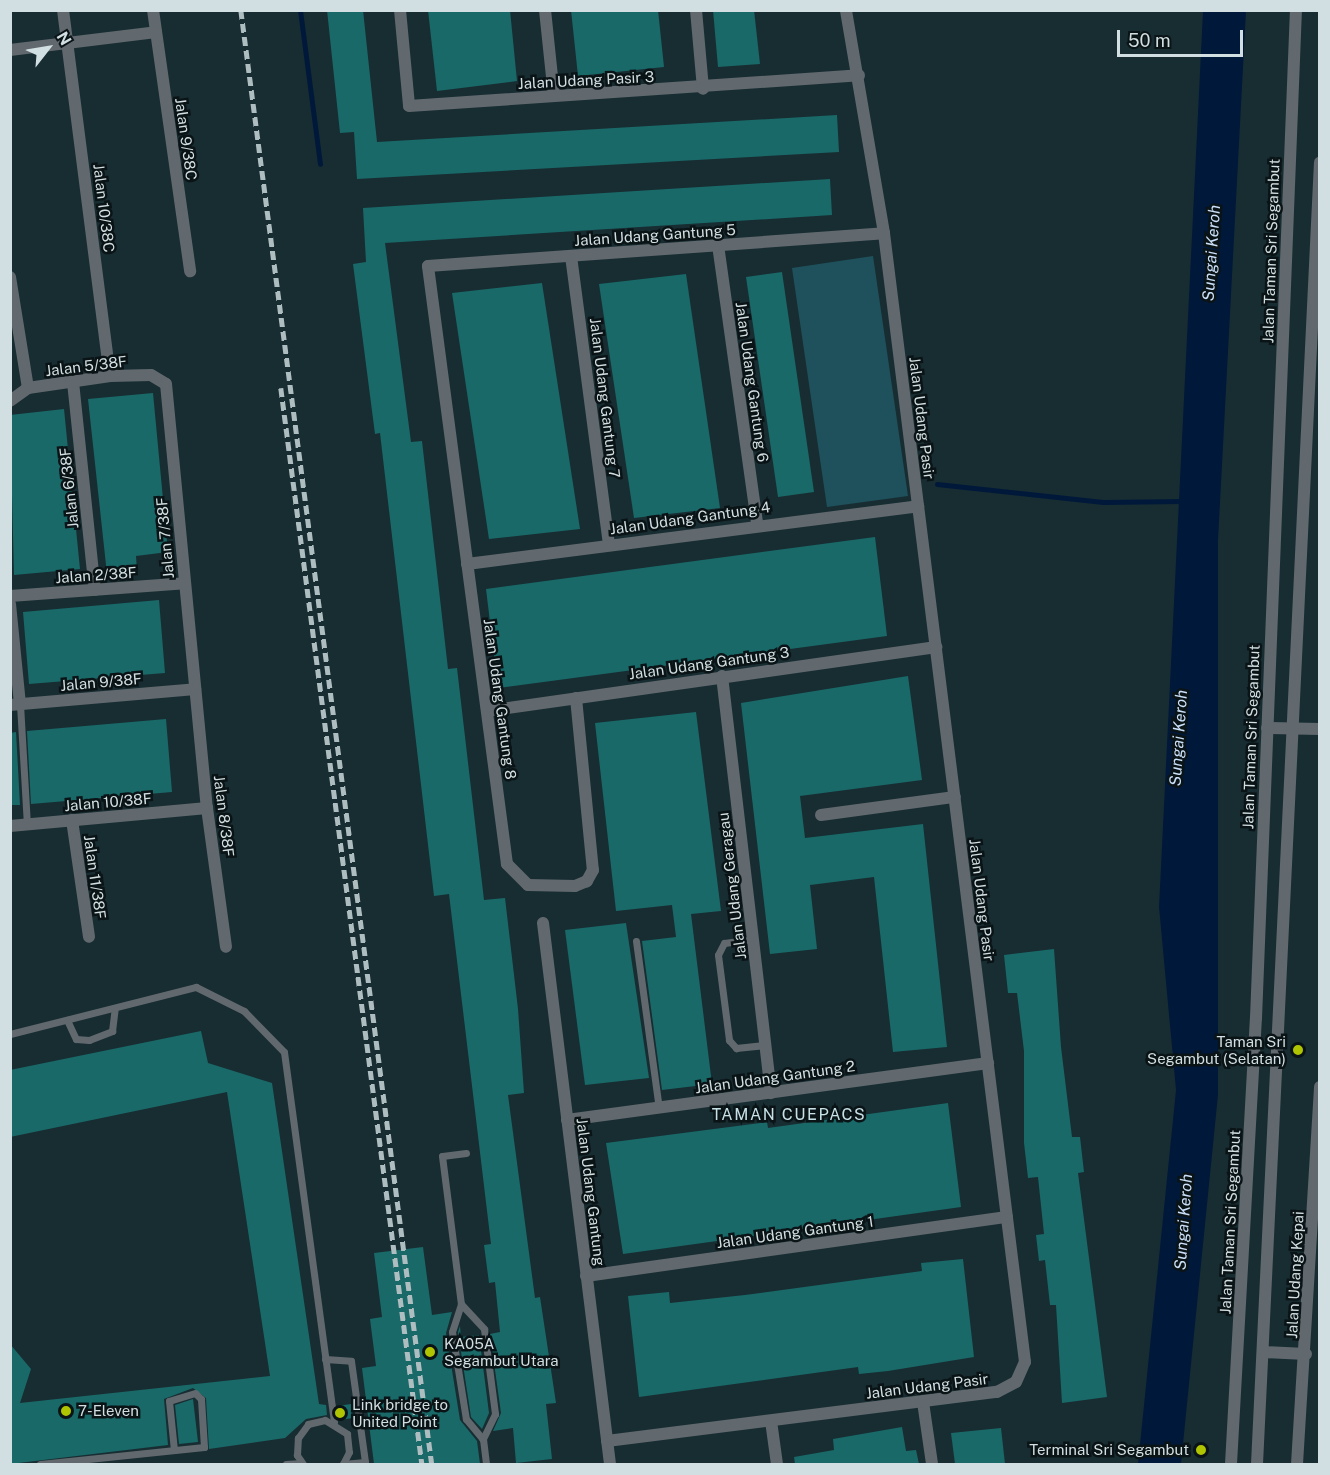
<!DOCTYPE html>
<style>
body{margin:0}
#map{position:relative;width:1330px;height:1475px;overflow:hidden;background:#182d32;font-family:"Public Sans",sans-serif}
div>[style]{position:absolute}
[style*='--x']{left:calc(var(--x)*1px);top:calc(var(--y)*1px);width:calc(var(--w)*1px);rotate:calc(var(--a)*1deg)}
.green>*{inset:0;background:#1f515c}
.water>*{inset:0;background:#00193a}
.stream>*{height:5px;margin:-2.5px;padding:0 2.5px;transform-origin:2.5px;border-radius:2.5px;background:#00193a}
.building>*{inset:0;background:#196969}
.service>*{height:7px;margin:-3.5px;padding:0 3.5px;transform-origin:3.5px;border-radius:3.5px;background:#61696e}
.minor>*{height:12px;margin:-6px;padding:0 6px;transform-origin:6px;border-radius:6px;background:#61696e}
.tertiary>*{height:12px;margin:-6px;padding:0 6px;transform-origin:6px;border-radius:6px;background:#61696e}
.rail>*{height:4.5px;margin-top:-2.25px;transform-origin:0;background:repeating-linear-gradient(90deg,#aebdc0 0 9px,transparent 0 13.5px)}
.dots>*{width:16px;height:16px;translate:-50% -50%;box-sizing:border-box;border:3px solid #0a1316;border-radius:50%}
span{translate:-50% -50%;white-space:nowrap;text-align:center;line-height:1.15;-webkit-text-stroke:5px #0a1316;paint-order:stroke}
.street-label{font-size:15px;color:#d2dfe2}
.poi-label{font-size:15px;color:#d2dfe2}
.right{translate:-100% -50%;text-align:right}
.left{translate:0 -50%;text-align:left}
.water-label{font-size:16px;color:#cbe0f9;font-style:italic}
.neighbourhood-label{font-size:16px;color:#c7e1e7;letter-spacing:1.5px}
.frame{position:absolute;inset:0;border:12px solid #d2dfe2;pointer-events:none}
.north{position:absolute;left:18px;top:18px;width:60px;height:60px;-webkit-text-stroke:4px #0a1316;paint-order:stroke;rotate:59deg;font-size:16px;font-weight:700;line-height:24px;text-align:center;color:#d2dfe2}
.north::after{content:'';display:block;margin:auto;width:21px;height:27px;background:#d2dfe2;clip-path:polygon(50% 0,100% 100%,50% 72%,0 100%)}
.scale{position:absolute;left:1117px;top:30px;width:126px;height:27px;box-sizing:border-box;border:3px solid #d2dfe2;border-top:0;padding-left:8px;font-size:18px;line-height:21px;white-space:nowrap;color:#d2dfe2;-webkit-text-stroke:4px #0a1316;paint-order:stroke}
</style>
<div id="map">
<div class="green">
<div style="clip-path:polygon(873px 256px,908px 496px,827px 507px,792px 268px)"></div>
</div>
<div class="water">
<div style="clip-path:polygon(1203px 11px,1246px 11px,1218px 541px,1218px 1095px,1181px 1464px,1138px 1464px,1176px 1090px,1159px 907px)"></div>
</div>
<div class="stream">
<div style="--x:300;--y:10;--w:155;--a:82.6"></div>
<div style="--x:937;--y:484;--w:167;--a:6.2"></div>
<div style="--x:1103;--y:502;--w:80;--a:-0.7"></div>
</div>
<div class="building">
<div style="clip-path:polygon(327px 10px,363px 10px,377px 142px,837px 115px,839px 152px,357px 179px,354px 132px,340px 133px)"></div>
<div style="clip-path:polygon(428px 10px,510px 10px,517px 81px,437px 91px)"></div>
<div style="clip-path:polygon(571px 10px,658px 10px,664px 67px,578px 76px)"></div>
<div style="clip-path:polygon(713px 10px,754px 10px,760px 64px,718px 67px)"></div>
<div style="clip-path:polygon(830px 179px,832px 215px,385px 243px,411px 442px,422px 441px,448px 669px,457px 668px,484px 900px,505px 898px,518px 1009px,524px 1093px,508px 1095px,535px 1298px,540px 1297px,556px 1403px,546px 1404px,552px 1459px,516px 1463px,513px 1428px,493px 1431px,501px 1413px,490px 1334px,500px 1332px,495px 1282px,489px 1283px,484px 1245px,491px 1244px,449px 894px,434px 896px,380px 433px,375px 434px,353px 264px,366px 262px,363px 208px)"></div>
<div style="clip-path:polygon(782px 272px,814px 492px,778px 497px,746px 277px)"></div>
<div style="clip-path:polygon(686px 274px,720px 508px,634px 518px,599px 284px)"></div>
<div style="clip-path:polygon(542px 283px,580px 529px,489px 539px,452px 293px)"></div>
<div style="clip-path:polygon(153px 393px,168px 552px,136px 556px,137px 571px,107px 574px,88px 399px)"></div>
<div style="clip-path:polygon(64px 409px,80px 569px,14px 575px,10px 415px)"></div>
<div style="clip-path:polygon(875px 537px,887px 636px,498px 688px,486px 589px)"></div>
<div style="clip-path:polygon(159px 600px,165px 673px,29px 684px,23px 612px)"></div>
<div style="clip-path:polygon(908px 676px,922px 780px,800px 796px,805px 838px,923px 824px,947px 1047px,893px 1052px,874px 877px,810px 885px,817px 949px,770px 954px,741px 703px)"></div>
<div style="clip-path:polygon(696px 712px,721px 911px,691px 914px,712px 1084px,662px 1090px,642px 941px,676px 937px,672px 905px,616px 911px,595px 723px)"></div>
<div style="clip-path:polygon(166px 719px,172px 792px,31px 804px,27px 731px)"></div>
<div style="clip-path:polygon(16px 732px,20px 805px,10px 805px,10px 733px)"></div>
<div style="clip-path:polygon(626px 923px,649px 1078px,585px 1085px,565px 930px)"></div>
<div style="clip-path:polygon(1054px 949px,1061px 1047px,1072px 1137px,1080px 1137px,1084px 1172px,1078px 1173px,1107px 1397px,1062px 1403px,1056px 1305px,1050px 1305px,1045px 1260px,1039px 1261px,1036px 1235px,1044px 1234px,1038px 1177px,1028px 1178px,1024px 1143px,1024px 1051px,1017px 993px,1008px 993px,1004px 955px)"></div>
<div style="clip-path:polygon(201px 1031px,208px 1063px,272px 1083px,319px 1404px,326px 1405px,327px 1415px,306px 1419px,285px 1438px,209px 1449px,206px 1398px,193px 1388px,164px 1399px,168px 1445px,10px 1464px,10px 1344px,31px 1369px,20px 1403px,270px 1376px,227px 1092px,10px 1137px,10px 1070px)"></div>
<div style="clip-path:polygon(948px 1103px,961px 1207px,623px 1254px,606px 1143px,767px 1122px,768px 1128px)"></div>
<div style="clip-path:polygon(423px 1247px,432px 1315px,452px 1312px,446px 1333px,460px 1420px,477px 1441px,480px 1464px,374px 1464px,362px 1368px,376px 1366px,370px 1319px,382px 1317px,374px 1253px)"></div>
<div style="clip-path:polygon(963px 1259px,974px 1357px,888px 1371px,859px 1374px,858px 1367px,639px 1397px,628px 1296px,669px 1292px,670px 1303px,745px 1295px,922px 1271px,921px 1263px)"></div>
<div style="clip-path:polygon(460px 1326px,461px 1337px,479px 1335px,489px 1413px,482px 1429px,471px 1417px,458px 1332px)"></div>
<div style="clip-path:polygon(193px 1399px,198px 1442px,179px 1444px,175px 1405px)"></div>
<div style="clip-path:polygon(351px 1404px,353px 1418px,339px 1420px,337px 1406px)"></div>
<div style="clip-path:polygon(902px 1427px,906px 1451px,916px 1450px,919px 1464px,795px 1464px,794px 1457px,834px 1450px,833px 1439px)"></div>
<div style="clip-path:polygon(1001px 1428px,1005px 1464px,955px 1464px,951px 1433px)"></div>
</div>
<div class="service">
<div style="--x:20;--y:704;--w:120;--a:86.7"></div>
<div style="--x:753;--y:939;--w:29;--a:172"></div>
<div style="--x:724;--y:943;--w:13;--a:117"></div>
<div style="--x:718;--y:955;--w:86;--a:82.6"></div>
<div style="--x:729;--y:1040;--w:11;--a:49"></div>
<div style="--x:736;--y:1048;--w:29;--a:-6"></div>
<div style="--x:636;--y:941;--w:169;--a:82.2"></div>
<div style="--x:67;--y:1020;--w:21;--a:65"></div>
<div style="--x:76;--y:1039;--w:13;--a:4"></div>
<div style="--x:89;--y:1040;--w:25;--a:-21"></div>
<div style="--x:112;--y:1031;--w:23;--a:-83"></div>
<div style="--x:10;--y:1034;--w:192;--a:-14.2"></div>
<div style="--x:196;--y:987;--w:54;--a:26.6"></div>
<div style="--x:244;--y:1011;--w:57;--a:45.7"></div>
<div style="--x:284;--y:1052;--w:373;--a:82.3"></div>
<div style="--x:466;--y:1153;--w:24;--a:173"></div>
<div style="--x:442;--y:1156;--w:149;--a:82.7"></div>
<div style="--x:461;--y:1304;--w:29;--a:108"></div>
<div style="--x:452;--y:1332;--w:88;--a:80.9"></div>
<div style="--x:466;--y:1419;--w:26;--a:50"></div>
<div style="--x:461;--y:1304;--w:34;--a:47"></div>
<div style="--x:484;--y:1329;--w:86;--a:82.6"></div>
<div style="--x:495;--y:1414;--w:28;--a:116"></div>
<div style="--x:483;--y:1439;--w:25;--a:83"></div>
<div style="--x:325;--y:1359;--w:26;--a:4"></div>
<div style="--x:351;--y:1361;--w:102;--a:82.1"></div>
<div style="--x:365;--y:1462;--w:22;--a:175"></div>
<div style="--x:40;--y:1464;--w:165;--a:-5.9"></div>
<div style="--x:204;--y:1447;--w:48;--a:-93.6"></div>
<div style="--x:201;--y:1399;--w:8;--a:-135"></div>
<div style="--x:195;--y:1393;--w:27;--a:163"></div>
<div style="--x:169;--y:1401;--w:49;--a:84.2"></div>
<div style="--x:286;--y:1464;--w:15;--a:-4"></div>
<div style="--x:303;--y:1464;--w:11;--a:-124"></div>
<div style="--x:297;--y:1455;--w:17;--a:-87"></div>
<div style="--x:298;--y:1438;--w:17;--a:-54"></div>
<div style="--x:308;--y:1424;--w:17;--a:-13"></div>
<div style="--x:325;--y:1420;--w:26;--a:32"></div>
<div style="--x:347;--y:1434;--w:18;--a:84"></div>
<div style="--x:349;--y:1452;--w:13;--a:117"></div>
</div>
<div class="minor">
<div style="--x:63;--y:10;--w:369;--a:82.7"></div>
<div style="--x:153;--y:10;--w:264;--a:81.9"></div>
<div style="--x:400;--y:10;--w:96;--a:84.6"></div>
<div style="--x:409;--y:106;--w:451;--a:-3.9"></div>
<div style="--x:545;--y:10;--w:86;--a:84"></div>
<div style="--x:696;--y:10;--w:79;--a:84.9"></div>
<div style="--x:10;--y:50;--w:147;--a:-7"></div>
<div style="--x:718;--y:245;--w:282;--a:82"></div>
<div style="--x:571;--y:256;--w:291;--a:82.5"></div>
<div style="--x:10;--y:277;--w:112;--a:80.8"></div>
<div style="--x:73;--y:382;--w:209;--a:84"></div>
<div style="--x:10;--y:401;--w:22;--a:-36"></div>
<div style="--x:28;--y:388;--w:83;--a:-8.3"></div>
<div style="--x:110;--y:376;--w:41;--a:-1.4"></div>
<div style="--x:151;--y:375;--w:17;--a:31"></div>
<div style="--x:166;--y:384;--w:426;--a:84.5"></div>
<div style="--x:207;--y:808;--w:140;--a:82.2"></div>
<div style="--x:467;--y:564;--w:455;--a:-7.3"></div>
<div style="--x:10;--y:596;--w:175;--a:-4.2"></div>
<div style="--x:10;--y:604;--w:100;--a:84.3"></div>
<div style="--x:722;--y:676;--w:420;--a:83.3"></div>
<div style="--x:576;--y:698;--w:173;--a:84.4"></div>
<div style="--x:593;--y:870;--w:13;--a:119"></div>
<div style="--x:587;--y:881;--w:13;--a:157"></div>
<div style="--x:575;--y:886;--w:47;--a:-178.8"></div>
<div style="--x:528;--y:885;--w:30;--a:-135"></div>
<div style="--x:507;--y:864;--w:603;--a:-97.53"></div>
<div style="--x:428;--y:266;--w:457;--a:-4.1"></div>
<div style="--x:10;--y:705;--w:186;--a:-4.9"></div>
<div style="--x:487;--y:711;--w:454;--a:-8.1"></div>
<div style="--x:1267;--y:728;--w:53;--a:1.1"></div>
<div style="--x:821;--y:815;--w:135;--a:-7.7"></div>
<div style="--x:72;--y:820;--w:118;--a:81.7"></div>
<div style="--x:10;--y:826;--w:198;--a:-5.2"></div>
<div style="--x:543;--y:923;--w:545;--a:82.94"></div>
<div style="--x:567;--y:1120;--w:425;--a:-7.7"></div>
<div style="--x:586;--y:1276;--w:425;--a:-8"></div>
<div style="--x:1263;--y:1352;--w:43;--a:2.7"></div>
<div style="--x:923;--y:1402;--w:63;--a:81.7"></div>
<div style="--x:771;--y:1421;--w:43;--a:82.1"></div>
<div style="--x:607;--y:1441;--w:393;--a:-7.2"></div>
<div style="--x:997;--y:1392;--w:21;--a:-28"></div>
<div style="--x:1016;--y:1382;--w:22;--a:-66"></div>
<div style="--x:1025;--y:1362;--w:1138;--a:-97.12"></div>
<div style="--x:884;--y:233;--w:226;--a:-99.7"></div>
<div style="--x:1297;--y:1464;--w:378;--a:-86.5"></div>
</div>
<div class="tertiary">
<div style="--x:1231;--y:1464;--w:447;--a:-86.8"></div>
<div style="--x:1256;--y:1018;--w:1009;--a:-87.73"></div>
<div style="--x:1257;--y:1464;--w:1303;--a:-87.23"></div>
</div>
<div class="rail">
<div style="--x:241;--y:10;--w:1466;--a:82.52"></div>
<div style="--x:281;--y:388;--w:1085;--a:82.53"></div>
</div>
<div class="dots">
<div style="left:1298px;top:1050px;background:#b0c502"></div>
<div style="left:430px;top:1352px;background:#b0c502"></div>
<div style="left:66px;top:1411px;background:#b0c502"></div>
<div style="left:340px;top:1413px;background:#b0c502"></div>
<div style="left:1201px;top:1450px;background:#b0c502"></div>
</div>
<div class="street-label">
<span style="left:586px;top:80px;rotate:-3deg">Jalan Udang Pasir 3</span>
<span style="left:186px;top:139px;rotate:82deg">Jalan 9/38C</span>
<span style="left:104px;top:208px;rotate:83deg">Jalan 10/38C</span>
<span style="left:655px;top:235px;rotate:-4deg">Jalan Udang Gantung 5</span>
<span style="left:1271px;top:251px;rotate:-88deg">Jalan Taman Sri Segambut</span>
<span style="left:86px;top:366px;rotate:-7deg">Jalan 5/38F</span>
<span style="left:752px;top:382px;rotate:82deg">Jalan Udang Gantung 6</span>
<span style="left:605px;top:398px;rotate:83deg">Jalan Udang Gantung 7</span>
<span style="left:922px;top:418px;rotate:83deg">Jalan Udang Pasir</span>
<span style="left:69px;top:488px;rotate:-96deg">Jalan 6/38F</span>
<span style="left:690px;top:518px;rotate:-8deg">Jalan Udang Gantung 4</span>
<span style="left:165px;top:538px;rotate:-95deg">Jalan 7/38F</span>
<span style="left:96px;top:575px;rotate:-4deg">Jalan 2/38F</span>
<span style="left:709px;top:663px;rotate:-8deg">Jalan Udang Gantung 3</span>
<span style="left:101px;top:682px;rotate:-5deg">Jalan 9/38F</span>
<span style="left:500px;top:699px;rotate:82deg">Jalan Udang Gantung 8</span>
<span style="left:1251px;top:737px;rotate:-88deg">Jalan Taman Sri Segambut</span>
<span style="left:108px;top:802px;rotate:-5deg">Jalan 10/38F</span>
<span style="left:224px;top:816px;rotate:83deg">Jalan 8/38F</span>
<span style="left:95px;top:877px;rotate:82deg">Jalan 11/38F</span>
<span style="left:732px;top:886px;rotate:-97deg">Jalan Udang Geragau</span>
<span style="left:982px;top:900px;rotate:83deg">Jalan Udang Pasir</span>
<span style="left:775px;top:1077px;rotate:-8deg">Jalan Udang Gantung 2</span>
<span style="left:591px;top:1192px;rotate:83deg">Jalan Udang Gantung</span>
<span style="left:1230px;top:1222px;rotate:-87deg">Jalan Taman Sri Segambut</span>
<span style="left:795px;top:1232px;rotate:-8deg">Jalan Udang Gantung 1</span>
<span style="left:1295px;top:1275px;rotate:-87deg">Jalan Udang Kepai</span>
<span style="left:927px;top:1386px;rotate:-7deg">Jalan Udang Pasir</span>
</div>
<div class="poi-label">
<span class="right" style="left:1286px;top:1050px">Taman Sri<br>Segambut (Selatan)</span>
<span class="left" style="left:444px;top:1352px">KA05A<br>Segambut Utara</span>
<span class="left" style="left:352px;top:1413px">Link bridge to<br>United Point</span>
<span class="left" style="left:78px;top:1411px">7-Eleven</span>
<span class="right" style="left:1189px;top:1450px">Terminal Sri Segambut</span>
</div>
<div class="water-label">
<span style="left:1212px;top:253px;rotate:-86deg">Sungai Keroh</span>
<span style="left:1179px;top:738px;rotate:-86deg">Sungai Keroh</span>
<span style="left:1184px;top:1222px;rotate:-86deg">Sungai Keroh</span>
</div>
<div class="neighbourhood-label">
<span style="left:789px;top:1115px">TAMAN CUEPACS</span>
</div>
<div class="frame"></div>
<div class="north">N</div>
<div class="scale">50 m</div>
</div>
